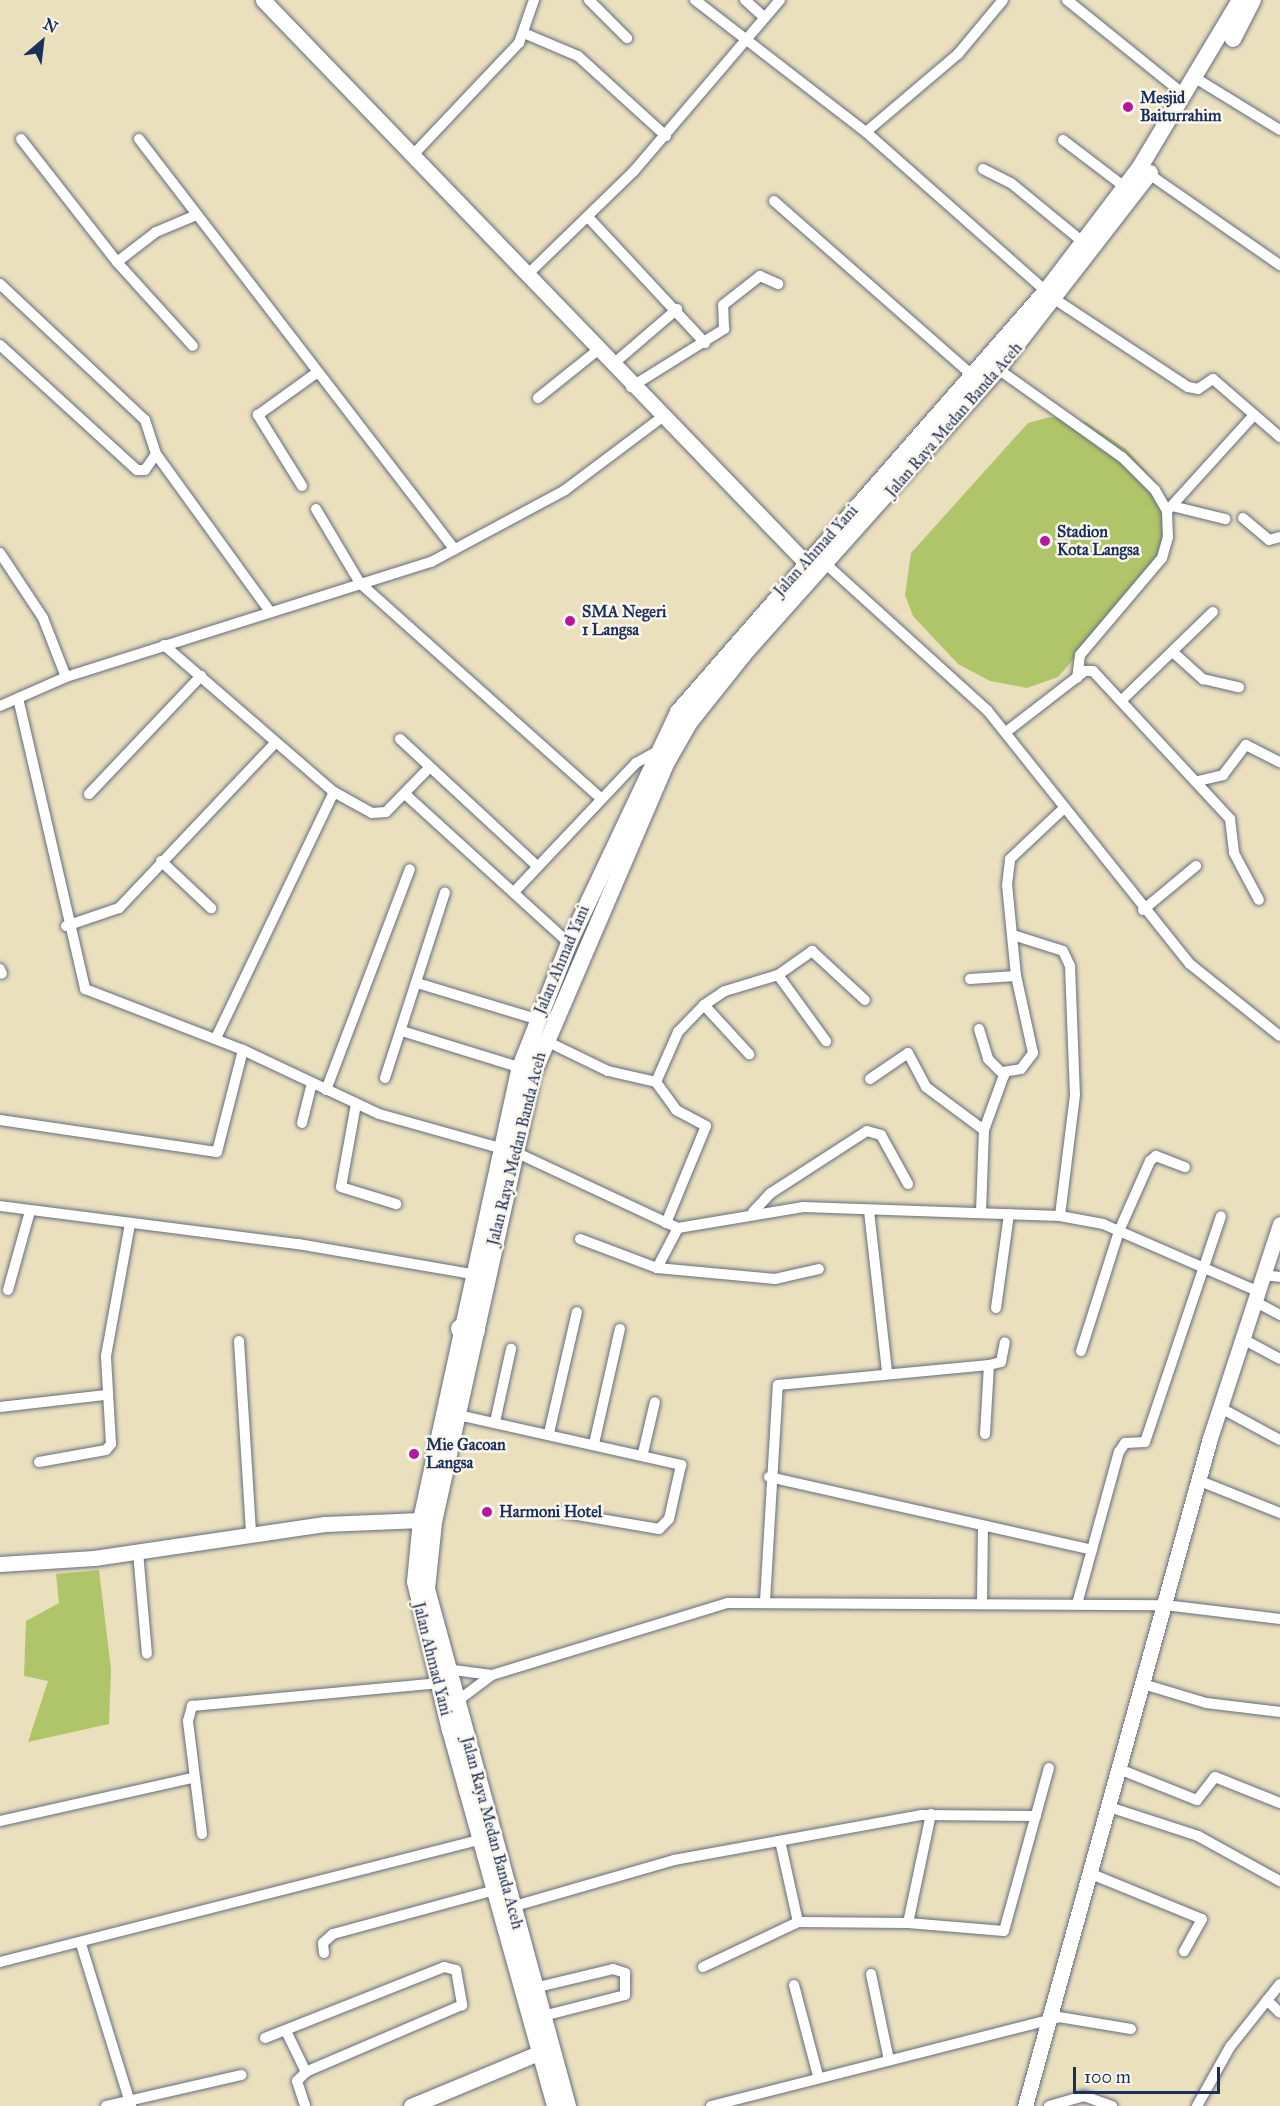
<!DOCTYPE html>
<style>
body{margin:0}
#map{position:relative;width:1280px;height:2106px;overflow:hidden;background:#ebe0be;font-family:"IM FELL Great Primer",serif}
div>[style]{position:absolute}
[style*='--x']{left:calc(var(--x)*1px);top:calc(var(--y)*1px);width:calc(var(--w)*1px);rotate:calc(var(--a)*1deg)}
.green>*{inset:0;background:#b0c569}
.roads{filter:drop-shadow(0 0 2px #646d80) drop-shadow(0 0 2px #646d80)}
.street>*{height:10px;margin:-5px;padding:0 5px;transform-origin:5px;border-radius:5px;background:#fff}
.secondary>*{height:15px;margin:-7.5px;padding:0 7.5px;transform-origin:7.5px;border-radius:7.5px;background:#fff}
.primary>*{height:16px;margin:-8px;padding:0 8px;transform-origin:8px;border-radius:8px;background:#fff}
.highway>*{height:20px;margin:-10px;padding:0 10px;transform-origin:10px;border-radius:10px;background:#fff}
.dots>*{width:16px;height:16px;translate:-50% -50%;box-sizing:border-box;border:3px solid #fbf7ec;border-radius:50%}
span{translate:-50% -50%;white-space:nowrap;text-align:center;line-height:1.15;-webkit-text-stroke:5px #fbf7ec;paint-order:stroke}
.poi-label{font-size:16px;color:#1b2f5e;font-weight:700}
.left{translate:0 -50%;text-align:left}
.street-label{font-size:16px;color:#1b2f5e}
.north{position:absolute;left:12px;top:12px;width:60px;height:60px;-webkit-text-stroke:4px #fbf7ec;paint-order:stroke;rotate:28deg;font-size:16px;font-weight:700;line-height:24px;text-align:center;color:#1b2f5e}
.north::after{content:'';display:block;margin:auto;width:21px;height:27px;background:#1b2f5e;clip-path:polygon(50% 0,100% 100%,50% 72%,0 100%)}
.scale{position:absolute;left:1073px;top:2067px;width:147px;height:27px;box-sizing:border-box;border:3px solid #1b2f5e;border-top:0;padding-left:8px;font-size:18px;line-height:21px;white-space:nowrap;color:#1b2f5e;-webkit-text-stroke:4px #fbf7ec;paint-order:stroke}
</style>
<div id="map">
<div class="green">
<div style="clip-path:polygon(1050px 417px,1086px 422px,1126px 449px,1153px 479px,1168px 503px,1165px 555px,1058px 677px,1027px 688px,990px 681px,958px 664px,913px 616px,905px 595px,911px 553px,1028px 423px)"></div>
<div style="clip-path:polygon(99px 1570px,111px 1669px,109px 1724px,28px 1742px,48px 1681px,24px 1676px,26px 1621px,59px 1603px,56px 1574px)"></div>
</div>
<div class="roads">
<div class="street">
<div style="--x:589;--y:0;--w:54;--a:45"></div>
<div style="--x:695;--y:0;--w:216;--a:37.7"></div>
<div style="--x:866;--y:132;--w:240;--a:41.5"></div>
<div style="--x:745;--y:0;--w:25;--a:42"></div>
<div style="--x:1067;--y:0;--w:153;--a:38.9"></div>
<div style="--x:526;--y:34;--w:56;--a:22.9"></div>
<div style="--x:578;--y:56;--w:119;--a:42.3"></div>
<div style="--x:1197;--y:79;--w:97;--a:31.6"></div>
<div style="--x:866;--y:132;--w:121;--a:-40.3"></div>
<div style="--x:958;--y:54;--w:70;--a:-50.2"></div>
<div style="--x:21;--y:139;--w:156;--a:52"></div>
<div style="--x:117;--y:262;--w:113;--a:47.9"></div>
<div style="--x:139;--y:139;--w:518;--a:52.44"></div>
<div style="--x:1063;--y:140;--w:79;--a:37.3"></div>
<div style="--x:412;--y:156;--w:156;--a:-46.6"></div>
<div style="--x:519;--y:43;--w:46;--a:-70.8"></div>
<div style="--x:983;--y:169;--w:31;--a:27"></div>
<div style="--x:1011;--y:183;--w:94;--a:39.4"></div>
<div style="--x:1149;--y:174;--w:160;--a:34.8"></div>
<div style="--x:774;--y:201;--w:265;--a:41.3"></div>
<div style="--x:588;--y:217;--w:172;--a:47.1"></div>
<div style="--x:117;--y:262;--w:49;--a:-37.6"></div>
<div style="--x:156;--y:232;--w:41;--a:-22.8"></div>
<div style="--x:526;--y:276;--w:151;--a:-44.2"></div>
<div style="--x:634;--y:171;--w:225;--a:-49.5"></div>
<div style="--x:0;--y:284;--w:199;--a:43.2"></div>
<div style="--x:145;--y:420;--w:36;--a:72"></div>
<div style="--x:156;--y:454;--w:193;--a:54.1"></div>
<div style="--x:1056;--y:300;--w:158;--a:33.4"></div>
<div style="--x:1188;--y:387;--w:10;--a:11"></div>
<div style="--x:1198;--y:389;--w:18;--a:-34"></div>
<div style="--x:1213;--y:379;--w:89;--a:40.9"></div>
<div style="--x:0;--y:345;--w:185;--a:42.4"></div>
<div style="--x:137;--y:470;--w:8;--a:0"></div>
<div style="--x:145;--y:470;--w:19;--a:-55"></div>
<div style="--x:612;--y:365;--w:86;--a:-40.7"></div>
<div style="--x:998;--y:369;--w:152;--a:35.4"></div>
<div style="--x:1122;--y:457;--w:47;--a:45"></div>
<div style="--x:1155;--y:490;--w:24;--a:60"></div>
<div style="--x:1167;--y:511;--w:26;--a:88"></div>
<div style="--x:1168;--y:537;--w:22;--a:106"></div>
<div style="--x:1162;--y:558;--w:127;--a:130.2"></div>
<div style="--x:1080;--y:655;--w:23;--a:97"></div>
<div style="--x:631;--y:387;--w:110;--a:-31.9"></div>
<div style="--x:724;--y:329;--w:24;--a:-92"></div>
<div style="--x:723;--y:305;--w:47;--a:-38.1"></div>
<div style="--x:760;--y:276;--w:20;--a:24"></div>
<div style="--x:538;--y:398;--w:77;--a:-38.7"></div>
<div style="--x:302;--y:486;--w:84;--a:-121.8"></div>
<div style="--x:258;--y:415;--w:70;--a:-35.7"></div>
<div style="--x:1172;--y:506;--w:55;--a:13.8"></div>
<div style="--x:316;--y:509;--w:86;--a:59.3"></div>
<div style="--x:360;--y:583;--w:324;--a:41.8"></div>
<div style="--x:1167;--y:511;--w:130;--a:-47.8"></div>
<div style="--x:1243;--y:518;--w:34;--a:40"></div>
<div style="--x:1269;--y:540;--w:11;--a:-15"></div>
<div style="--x:0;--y:553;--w:78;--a:56.5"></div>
<div style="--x:43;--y:618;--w:63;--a:68.7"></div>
<div style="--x:827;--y:565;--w:216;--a:42.2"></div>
<div style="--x:987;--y:710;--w:325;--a:51.4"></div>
<div style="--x:1190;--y:964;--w:115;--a:38.7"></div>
<div style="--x:164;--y:645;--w:225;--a:40.9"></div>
<div style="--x:334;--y:792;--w:43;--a:28.9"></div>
<div style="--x:372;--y:813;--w:14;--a:-4"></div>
<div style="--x:386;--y:812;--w:60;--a:-45.7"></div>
<div style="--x:1175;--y:654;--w:38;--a:42"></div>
<div style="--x:1203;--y:679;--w:37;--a:13"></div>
<div style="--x:18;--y:698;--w:299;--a:77"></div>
<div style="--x:85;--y:989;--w:169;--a:21.1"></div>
<div style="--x:243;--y:1050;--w:150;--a:25.2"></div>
<div style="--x:379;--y:1114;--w:126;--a:15.7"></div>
<div style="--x:1121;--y:701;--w:128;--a:-44.1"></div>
<div style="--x:0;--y:706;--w:72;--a:-23.7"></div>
<div style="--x:66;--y:677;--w:383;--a:-17.5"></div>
<div style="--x:431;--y:562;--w:152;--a:-28.2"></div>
<div style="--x:565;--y:490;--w:120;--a:-36.9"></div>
<div style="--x:1006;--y:732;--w:100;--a:-37.7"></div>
<div style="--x:1085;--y:671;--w:8;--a:0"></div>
<div style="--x:1093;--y:671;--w:202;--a:47.2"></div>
<div style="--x:1230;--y:819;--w:34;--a:83"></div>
<div style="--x:1234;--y:853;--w:53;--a:62"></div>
<div style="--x:400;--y:739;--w:187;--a:42.8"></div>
<div style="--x:1198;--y:781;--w:26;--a:-13"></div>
<div style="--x:1223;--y:775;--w:38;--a:-53"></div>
<div style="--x:1246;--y:745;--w:38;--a:27"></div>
<div style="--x:89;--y:794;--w:163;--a:-46.5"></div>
<div style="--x:405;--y:794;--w:222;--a:42.3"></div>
<div style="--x:161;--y:861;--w:69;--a:43.2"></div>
<div style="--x:514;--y:892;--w:178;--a:-46.6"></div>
<div style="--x:636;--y:763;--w:23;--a:-29"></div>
<div style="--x:1143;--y:910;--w:69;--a:-39.7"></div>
<div style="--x:66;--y:926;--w:56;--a:-18.8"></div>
<div style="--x:119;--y:908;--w:228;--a:-46.6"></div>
<div style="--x:1013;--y:935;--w:52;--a:17.7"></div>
<div style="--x:1063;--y:951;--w:17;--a:65"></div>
<div style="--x:1070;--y:966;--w:129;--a:87.8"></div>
<div style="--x:1075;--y:1095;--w:122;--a:97.1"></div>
<div style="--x:0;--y:969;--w:5;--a:68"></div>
<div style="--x:778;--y:975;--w:82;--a:54"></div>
<div style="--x:970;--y:979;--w:46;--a:-3.7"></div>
<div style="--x:417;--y:983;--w:124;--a:16.8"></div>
<div style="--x:704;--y:1005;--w:67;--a:47.4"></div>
<div style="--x:979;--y:1029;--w:31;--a:73"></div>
<div style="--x:988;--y:1059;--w:23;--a:45"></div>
<div style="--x:1004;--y:1075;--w:59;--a:110"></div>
<div style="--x:984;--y:1130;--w:83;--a:92.1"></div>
<div style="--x:402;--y:1031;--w:129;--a:17.2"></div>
<div style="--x:216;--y:1038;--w:273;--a:-64.4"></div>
<div style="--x:544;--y:1040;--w:71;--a:25.8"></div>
<div style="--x:608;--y:1071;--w:49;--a:12.9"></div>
<div style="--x:656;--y:1082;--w:55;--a:-66.3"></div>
<div style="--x:678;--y:1032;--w:37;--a:-46"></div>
<div style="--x:704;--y:1005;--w:25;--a:-34"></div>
<div style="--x:725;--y:991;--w:55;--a:-16.8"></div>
<div style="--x:778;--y:975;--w:42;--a:-35.2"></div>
<div style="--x:812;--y:951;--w:72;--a:42.8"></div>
<div style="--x:1003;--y:1072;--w:18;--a:-9"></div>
<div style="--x:1021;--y:1069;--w:20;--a:-53"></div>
<div style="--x:1033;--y:1053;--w:79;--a:-102.4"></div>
<div style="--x:1016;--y:976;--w:91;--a:-95.6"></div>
<div style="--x:1007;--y:885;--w:26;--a:-83"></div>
<div style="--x:1010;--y:859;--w:71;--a:-43.3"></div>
<div style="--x:385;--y:1078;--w:195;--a:-72.1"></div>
<div style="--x:870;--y:1079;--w:46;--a:-34.4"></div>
<div style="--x:908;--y:1053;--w:38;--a:62"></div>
<div style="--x:926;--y:1087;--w:72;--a:36.6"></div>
<div style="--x:656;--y:1082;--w:34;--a:54"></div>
<div style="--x:676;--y:1110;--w:34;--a:28"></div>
<div style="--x:706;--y:1126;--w:105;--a:112.4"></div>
<div style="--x:326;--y:1090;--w:236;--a:-69.2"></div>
<div style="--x:356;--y:1104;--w:84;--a:100.2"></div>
<div style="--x:341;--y:1187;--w:58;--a:17.2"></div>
<div style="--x:0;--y:1120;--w:219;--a:8.4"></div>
<div style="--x:217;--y:1152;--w:105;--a:-75.7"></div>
<div style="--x:302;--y:1123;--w:41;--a:-76"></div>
<div style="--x:513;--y:1151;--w:182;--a:25"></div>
<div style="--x:678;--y:1228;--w:127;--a:-9.5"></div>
<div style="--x:803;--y:1207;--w:257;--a:2"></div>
<div style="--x:1060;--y:1216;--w:44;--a:10.5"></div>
<div style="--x:1103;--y:1224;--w:168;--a:23.5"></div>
<div style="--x:0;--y:1206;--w:300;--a:7.3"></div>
<div style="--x:298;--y:1244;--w:177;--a:9.8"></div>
<div style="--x:869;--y:1211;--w:161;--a:83.6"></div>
<div style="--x:753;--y:1212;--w:26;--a:-47"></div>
<div style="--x:771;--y:1193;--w:114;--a:-32.9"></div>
<div style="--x:867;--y:1131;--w:15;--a:16"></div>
<div style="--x:881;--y:1135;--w:56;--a:61.1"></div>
<div style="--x:580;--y:1239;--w:82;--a:20.6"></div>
<div style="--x:657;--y:1268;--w:45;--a:-62.3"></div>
<div style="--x:657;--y:1268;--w:119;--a:5.3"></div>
<div style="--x:775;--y:1279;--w:45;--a:-12.8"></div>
<div style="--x:1262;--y:1275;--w:18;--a:6"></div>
<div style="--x:8;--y:1290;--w:82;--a:-74.4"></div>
<div style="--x:1254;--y:1301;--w:30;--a:28"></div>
<div style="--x:996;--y:1308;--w:95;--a:-82.1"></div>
<div style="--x:1241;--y:1338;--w:44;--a:28.3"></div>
<div style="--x:239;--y:1341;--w:191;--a:86.4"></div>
<div style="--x:1081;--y:1351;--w:126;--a:-72.4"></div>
<div style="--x:1119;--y:1231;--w:77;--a:-66.1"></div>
<div style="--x:1150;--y:1161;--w:8;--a:-40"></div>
<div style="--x:1156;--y:1156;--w:31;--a:21"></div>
<div style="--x:0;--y:1407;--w:107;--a:-6.5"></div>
<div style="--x:1219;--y:1407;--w:69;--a:28.4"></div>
<div style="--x:458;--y:1415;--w:229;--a:12.6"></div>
<div style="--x:681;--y:1465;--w:55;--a:102.5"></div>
<div style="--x:669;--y:1519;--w:14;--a:135"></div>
<div style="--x:659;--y:1529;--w:100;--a:-170.3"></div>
<div style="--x:495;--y:1422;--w:75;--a:-77.6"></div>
<div style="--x:549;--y:1433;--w:124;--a:-77"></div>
<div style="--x:985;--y:1434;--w:69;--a:-86.7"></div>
<div style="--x:594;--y:1444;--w:118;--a:-77.3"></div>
<div style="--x:643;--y:1453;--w:52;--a:-76.8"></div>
<div style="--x:39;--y:1462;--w:68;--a:-10.2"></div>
<div style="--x:106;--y:1450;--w:8;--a:-50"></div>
<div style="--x:111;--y:1444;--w:88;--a:-93.3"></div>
<div style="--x:106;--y:1356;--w:134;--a:-79.7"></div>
<div style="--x:769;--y:1477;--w:331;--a:12.7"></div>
<div style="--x:1200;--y:1481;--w:86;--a:21.8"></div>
<div style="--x:138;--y:1552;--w:102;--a:85"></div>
<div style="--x:765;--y:1601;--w:216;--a:-86.6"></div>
<div style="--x:778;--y:1385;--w:212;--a:-5.4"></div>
<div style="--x:989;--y:1365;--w:12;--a:-14"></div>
<div style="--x:1001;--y:1362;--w:20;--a:-79"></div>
<div style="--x:982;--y:1604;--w:78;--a:-89.3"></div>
<div style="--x:1077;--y:1604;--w:158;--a:-74.6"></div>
<div style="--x:1119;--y:1452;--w:11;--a:-56"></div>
<div style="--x:1125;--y:1443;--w:20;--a:-3"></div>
<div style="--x:1145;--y:1442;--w:238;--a:-71.4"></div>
<div style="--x:446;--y:1669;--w:46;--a:7.4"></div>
<div style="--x:1143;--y:1684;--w:66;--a:16.8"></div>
<div style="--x:1206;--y:1703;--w:75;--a:6.9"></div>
<div style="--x:456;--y:1702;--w:45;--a:-36.9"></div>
<div style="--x:492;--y:1675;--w:247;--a:-17"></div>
<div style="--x:728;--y:1603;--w:437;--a:0.3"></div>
<div style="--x:1165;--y:1605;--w:116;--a:6.9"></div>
<div style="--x:1119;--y:1769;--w:84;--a:21.7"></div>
<div style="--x:1197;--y:1800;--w:29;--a:-52"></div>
<div style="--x:1215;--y:1777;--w:70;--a:21.8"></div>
<div style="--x:1109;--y:1807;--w:94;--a:18"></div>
<div style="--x:1198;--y:1836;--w:94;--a:28.8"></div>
<div style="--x:931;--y:1814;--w:111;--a:101.9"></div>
<div style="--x:908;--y:1923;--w:96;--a:4.8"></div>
<div style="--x:1004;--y:1931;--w:169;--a:-74.6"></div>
<div style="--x:0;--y:1821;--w:198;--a:-12.6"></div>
<div style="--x:202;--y:1834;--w:114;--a:-97.1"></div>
<div style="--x:188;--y:1721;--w:16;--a:-75"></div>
<div style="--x:192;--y:1706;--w:247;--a:-5.3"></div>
<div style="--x:1089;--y:1873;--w:122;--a:22.2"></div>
<div style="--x:1202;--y:1919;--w:37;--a:119"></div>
<div style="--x:508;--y:1908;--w:173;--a:-16.1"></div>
<div style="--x:674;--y:1860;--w:252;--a:-10.3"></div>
<div style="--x:922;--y:1815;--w:114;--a:0.5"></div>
<div style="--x:798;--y:1922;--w:110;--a:0.5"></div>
<div style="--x:81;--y:1944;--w:170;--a:72.8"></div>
<div style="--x:324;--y:1953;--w:10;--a:-96"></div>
<div style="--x:323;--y:1943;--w:13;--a:-42"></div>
<div style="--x:333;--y:1934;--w:168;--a:-15.2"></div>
<div style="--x:0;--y:1962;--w:496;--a:-14.3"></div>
<div style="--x:703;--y:1967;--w:105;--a:-25.3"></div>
<div style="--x:798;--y:1922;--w:83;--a:-102.5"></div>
<div style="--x:871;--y:1974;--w:88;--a:78.2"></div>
<div style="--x:794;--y:1985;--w:94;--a:75.2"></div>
<div style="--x:534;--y:1988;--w:81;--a:-13.5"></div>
<div style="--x:613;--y:1969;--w:13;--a:18"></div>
<div style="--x:625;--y:1973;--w:22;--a:90"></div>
<div style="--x:625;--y:1995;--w:85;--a:165.6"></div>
<div style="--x:1267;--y:2000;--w:18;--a:45"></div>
<div style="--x:286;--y:2031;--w:46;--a:64"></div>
<div style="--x:265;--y:2038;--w:193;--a:-21.6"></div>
<div style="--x:444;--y:1967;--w:12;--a:14"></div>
<div style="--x:456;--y:1970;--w:36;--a:80"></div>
<div style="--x:462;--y:2005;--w:170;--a:156.8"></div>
<div style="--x:306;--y:2072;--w:13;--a:135"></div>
<div style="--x:297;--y:2081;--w:26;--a:72"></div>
<div style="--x:106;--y:2106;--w:139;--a:-12.9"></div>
<div style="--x:711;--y:2106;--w:359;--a:-14.3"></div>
<div style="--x:1059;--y:2017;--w:73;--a:9.5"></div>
<div style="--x:1049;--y:2106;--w:36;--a:-16"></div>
<div style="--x:1084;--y:2096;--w:30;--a:20"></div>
<div style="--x:1197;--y:2106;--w:68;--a:-60.8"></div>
<div style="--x:1230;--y:2047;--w:80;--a:-51.6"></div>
</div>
<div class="secondary">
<div style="--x:263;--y:0;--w:782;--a:46.04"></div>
<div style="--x:0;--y:1564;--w:94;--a:-3.7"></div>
<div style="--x:94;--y:1558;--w:233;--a:-8.4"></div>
<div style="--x:325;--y:1524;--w:96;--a:-2.4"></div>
<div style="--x:411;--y:2106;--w:141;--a:-22.6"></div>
<div style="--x:1025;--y:2106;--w:693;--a:-74.52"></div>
<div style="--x:1210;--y:1438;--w:225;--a:-71.9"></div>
</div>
<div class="primary">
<div style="--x:1233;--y:39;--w:44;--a:-62.9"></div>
<div style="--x:555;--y:2106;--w:389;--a:-105.6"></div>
<div style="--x:450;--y:1731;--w:153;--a:-103.2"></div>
<div style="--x:415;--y:1582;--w:62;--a:-84.5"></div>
<div style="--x:421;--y:1520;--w:464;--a:-77.7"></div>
<div style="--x:520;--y:1067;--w:133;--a:-68.4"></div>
<div style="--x:569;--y:943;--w:255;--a:-64.7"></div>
<div style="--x:678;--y:712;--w:559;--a:-48.84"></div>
<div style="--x:1046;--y:291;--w:156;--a:-52.8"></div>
<div style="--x:1140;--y:167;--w:195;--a:-59.1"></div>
<div style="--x:568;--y:2106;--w:536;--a:-105.26"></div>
<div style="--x:427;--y:1589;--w:67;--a:-84"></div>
<div style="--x:434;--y:1522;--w:461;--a:-77.5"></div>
<div style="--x:534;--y:1072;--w:337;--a:-66.8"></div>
<div style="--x:667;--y:762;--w:46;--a:-60.1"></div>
<div style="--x:690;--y:722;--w:87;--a:-51.5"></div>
<div style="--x:744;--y:654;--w:382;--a:-48.3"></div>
<div style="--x:998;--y:369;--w:248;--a:-52.2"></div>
</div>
<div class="highway">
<div style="--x:461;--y:1329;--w:14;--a:8"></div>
</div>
</div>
<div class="dots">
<div style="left:1128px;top:107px;background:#b5179e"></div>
<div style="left:1045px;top:541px;background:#b5179e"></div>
<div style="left:570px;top:621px;background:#b5179e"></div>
<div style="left:414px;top:1454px;background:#b5179e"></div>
<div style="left:487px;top:1512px;background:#b5179e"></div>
</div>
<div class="poi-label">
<span class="left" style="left:1140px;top:107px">Mesjid<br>Baiturrahim</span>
<span class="left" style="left:1057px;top:541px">Stadion<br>Kota Langsa</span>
<span class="left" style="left:582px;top:621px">SMA Negeri<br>1 Langsa</span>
<span class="left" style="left:426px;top:1454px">Mie Gacoan<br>Langsa</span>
<span class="left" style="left:499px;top:1512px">Harmoni Hotel</span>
</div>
<div class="street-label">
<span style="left:954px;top:420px;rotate:-49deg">Jalan Raya Medan Banda Aceh</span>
<span style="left:816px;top:551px;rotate:-48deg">Jalan Ahmad Yani</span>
<span style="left:562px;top:960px;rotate:-67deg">Jalan Ahmad Yani</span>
<span style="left:517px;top:1149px;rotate:-76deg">Jalan Raya Medan Banda Aceh</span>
<span style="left:432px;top:1659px;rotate:76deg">Jalan Ahmad Yani</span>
<span style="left:492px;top:1833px;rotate:75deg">Jalan Raya Medan Banda Aceh</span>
</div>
<div class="north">N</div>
<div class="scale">100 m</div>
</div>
